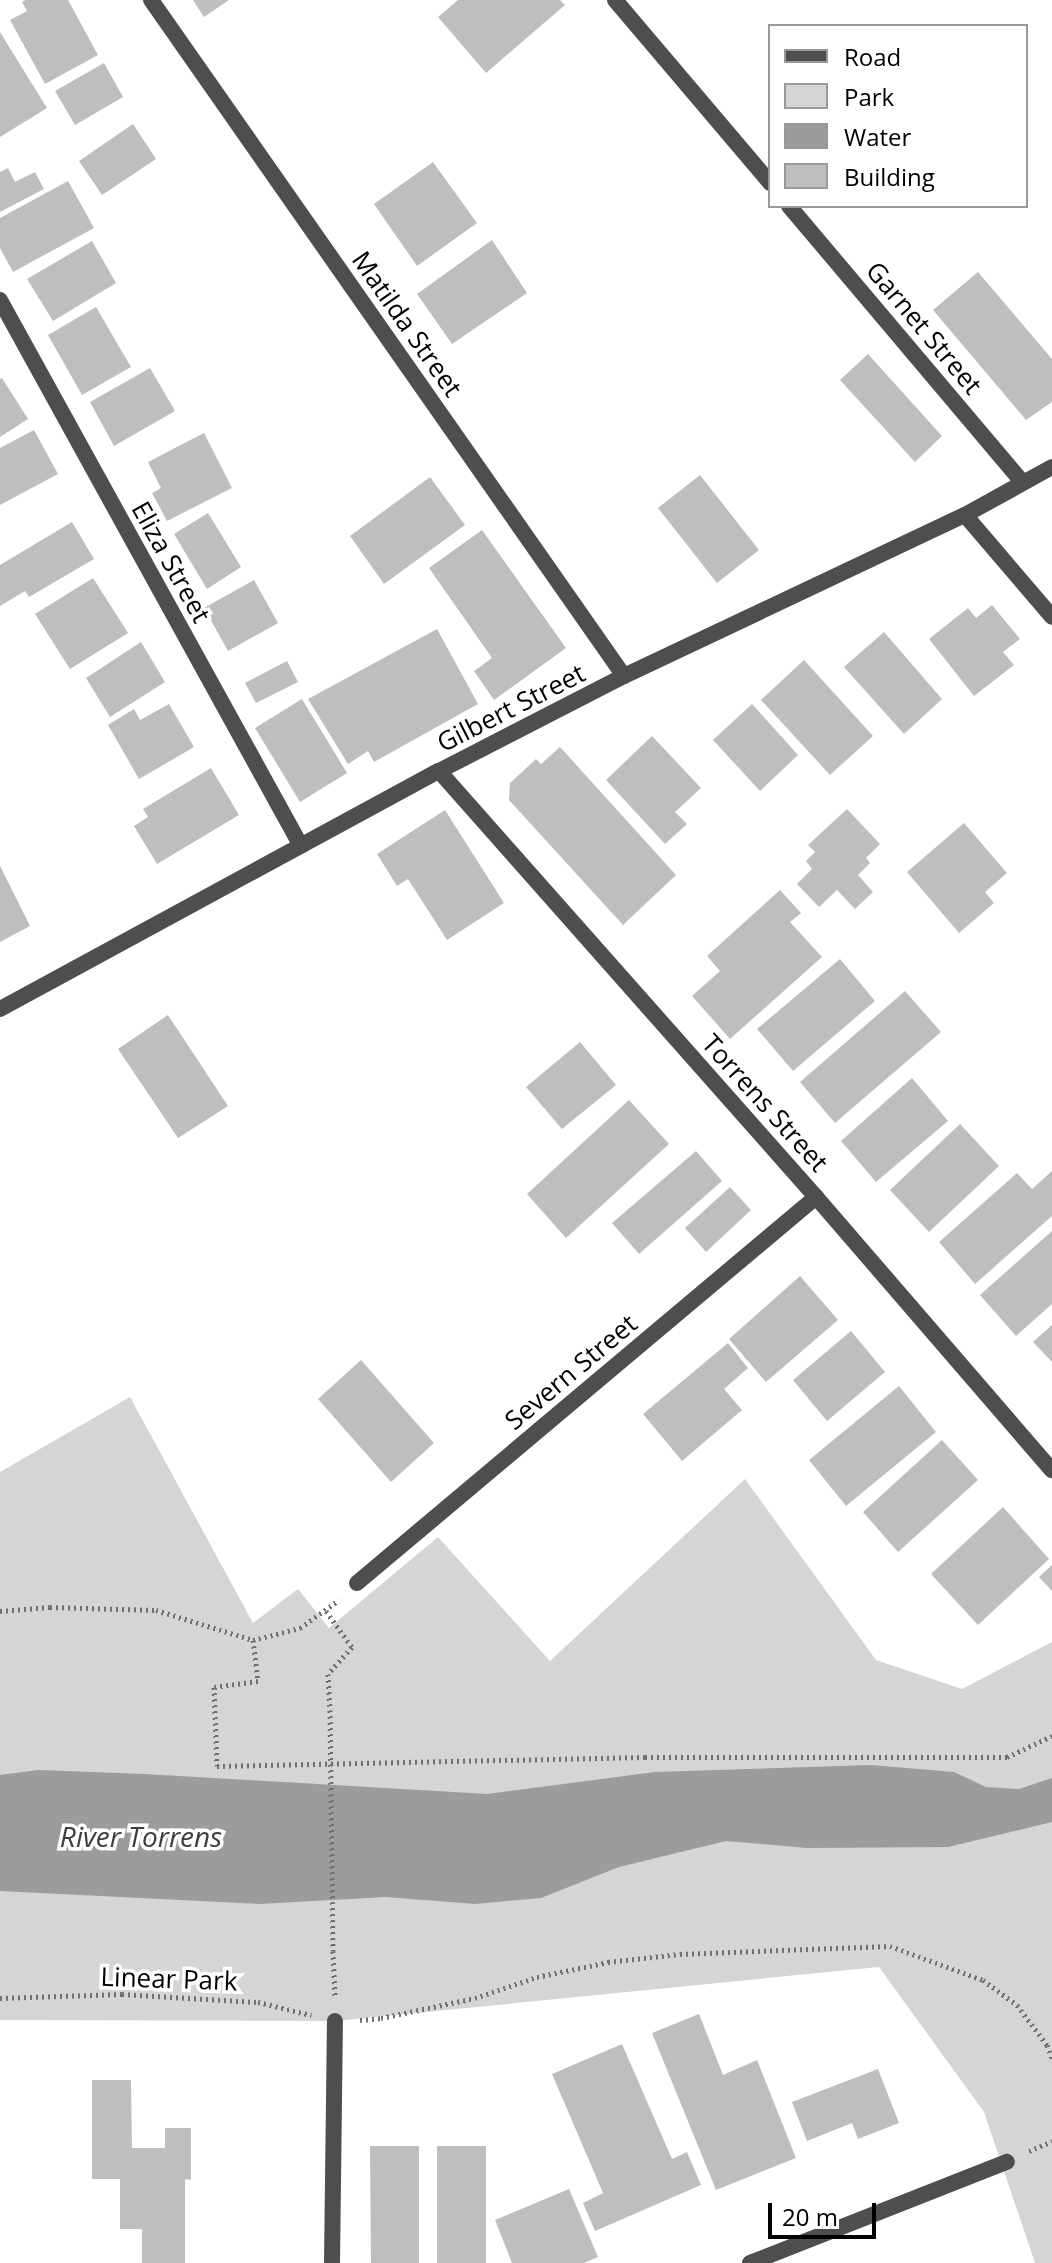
<!DOCTYPE html>
<style>
body{margin:0}
#map{position:relative;width:1052px;height:2263px;overflow:hidden;background:#fff;font-family:"Open Sans",sans-serif}
div>[style]{position:absolute}
[style*='--x']{left:calc(var(--x)*1px);top:calc(var(--y)*1px);width:calc(var(--w)*1px);rotate:calc(var(--a)*1deg)}
.green>*{inset:0;background:#d5d5d5}
.water>*{inset:0;background:#9c9c9c}
.building>*{inset:0;background:#bebebe}
.path>*{height:5px;margin-top:-2.5px;transform-origin:0;background:repeating-linear-gradient(90deg,#707070 0 2px,transparent 0 6px)}
.service>*{height:16px;margin:-8px;padding:0 8px;transform-origin:8px;border-radius:8px;background:#4e4e4e}
.minor>*{height:16px;margin:-8px;padding:0 8px;transform-origin:8px;border-radius:8px;background:#4e4e4e}
.path-bridge>*{height:5px;margin-top:-2.5px;transform-origin:0;background:repeating-linear-gradient(90deg,#707070 0 2px,transparent 0 6px)}
span{translate:-50% -50%;white-space:nowrap;text-align:center;line-height:1.15;-webkit-text-stroke:7px #fff;paint-order:stroke}
.street-label{font-size:26px;color:#000}
.water-label{font-size:28px;color:#3d3d3d;font-style:italic}
.legend{position:absolute;left:768px;top:24px;width:260px;height:184px;box-sizing:border-box;background:#fff;border:2px solid #999;margin:0;padding:10px 14px;list-style:none;font-size:24px;color:#000}
.legend li{display:flex;align-items:center;gap:16px;height:40px}
.legend b{width:40px;border:2px solid #999}
.scale{position:absolute;left:768px;top:2203px;width:108px;height:36px;box-sizing:border-box;border:4px solid #000;border-top:0;padding-left:10px;font-size:24px;line-height:28px;white-space:nowrap;color:#000;-webkit-text-stroke:6px #fff;paint-order:stroke}
</style>
<div id="map">
<div class="green">
<div style="clip-path:polygon(130px 1397px,253px 1623px,298px 1589px,329px 1628px,438px 1537px,550px 1661px,745px 1479px,876px 1660px,962px 1689px,1052px 1642px,1052px 2263px,1035px 2263px,984px 2112px,879px 1967px,335px 2021px,0 2020px,0 1472px)"></div>
</div>
<div class="water">
<div style="clip-path:polygon(871px 1765px,954px 1772px,986px 1787px,1019px 1789px,1052px 1778px,1052px 1822px,948px 1847px,807px 1848px,726px 1841px,619px 1867px,541px 1898px,475px 1904px,386px 1897px,259px 1904px,0 1891px,0 1775px,38px 1770px,145px 1774px,487px 1794px,655px 1772px)"></div>
</div>
<div class="building">
<div style="clip-path:polygon(25px 0,68px 0,98px 55px,45px 84px,10px 20px,27px 11px,22px 2px)"></div>
<div style="clip-path:polygon(193px 0,229px 0,204px 17px)"></div>
<div style="clip-path:polygon(458px 0,560px 0,565px 5px,486px 73px,438px 17px)"></div>
<div style="clip-path:polygon(0 32px,47px 108px,0 137px)"></div>
<div style="clip-path:polygon(104px 63px,123px 97px,75px 125px,55px 91px)"></div>
<div style="clip-path:polygon(133px 124px,156px 159px,102px 195px,79px 161px)"></div>
<div style="clip-path:polygon(433px 162px,477px 223px,417px 266px,374px 204px)"></div>
<div style="clip-path:polygon(8px 168px,15px 182px,35px 172px,44px 189px,0 212px,0 172px)"></div>
<div style="clip-path:polygon(68px 181px,94px 228px,13px 272px,0 248px,0 218px)"></div>
<div style="clip-path:polygon(492px 240px,527px 293px,452px 344px,417px 294px)"></div>
<div style="clip-path:polygon(92px 241px,116px 283px,53px 321px,27px 279px)"></div>
<div style="clip-path:polygon(978px 272px,1052px 359px,1052px 402px,1026px 420px,933px 310px)"></div>
<div style="clip-path:polygon(96px 307px,131px 367px,82px 395px,48px 335px)"></div>
<div style="clip-path:polygon(868px 354px,942px 436px,915px 462px,840px 380px)"></div>
<div style="clip-path:polygon(150px 368px,175px 411px,114px 446px,90px 402px)"></div>
<div style="clip-path:polygon(2px 378px,28px 419px,0 437px,0 379px)"></div>
<div style="clip-path:polygon(34px 430px,58px 474px,0 505px,0 448px)"></div>
<div style="clip-path:polygon(204px 433px,232px 488px,167px 521px,152px 493px,161px 488px,148px 462px)"></div>
<div style="clip-path:polygon(700px 475px,759px 550px,717px 583px,658px 508px)"></div>
<div style="clip-path:polygon(430px 477px,465px 525px,384px 584px,350px 536px)"></div>
<div style="clip-path:polygon(208px 513px,241px 567px,207px 589px,174px 534px)"></div>
<div style="clip-path:polygon(72px 522px,94px 559px,29px 597px,25px 591px,0 606px,0 565px)"></div>
<div style="clip-path:polygon(482px 530px,566px 648px,494px 700px,474px 671px,492px 658px,429px 568px)"></div>
<div style="clip-path:polygon(93px 578px,128px 633px,70px 669px,35px 614px)"></div>
<div style="clip-path:polygon(254px 580px,278px 623px,228px 651px,204px 608px)"></div>
<div style="clip-path:polygon(992px 605px,1020px 639px,1003px 652px,1014px 665px,974px 696px,929px 639px,968px 608px,976px 618px)"></div>
<div style="clip-path:polygon(437px 629px,478px 704px,374px 762px,368px 751px,348px 764px,308px 699px)"></div>
<div style="clip-path:polygon(884px 632px,942px 699px,904px 734px,844px 667px)"></div>
<div style="clip-path:polygon(141px 642px,165px 682px,110px 717px,86px 678px)"></div>
<div style="clip-path:polygon(804px 660px,873px 736px,830px 775px,761px 700px)"></div>
<div style="clip-path:polygon(287px 661px,298px 682px,256px 703px,245px 683px)"></div>
<div style="clip-path:polygon(302px 699px,347px 773px,300px 802px,255px 728px)"></div>
<div style="clip-path:polygon(169px 704px,194px 747px,139px 779px,108px 725px,134px 709px,140px 720px)"></div>
<div style="clip-path:polygon(752px 704px,798px 755px,760px 791px,713px 740px)"></div>
<div style="clip-path:polygon(652px 736px,701px 788px,675px 812px,687px 824px,665px 844px,606px 780px)"></div>
<div style="clip-path:polygon(560px 747px,676px 875px,623px 925px,509px 800px,510px 783px,536px 759px,541px 764px)"></div>
<div style="clip-path:polygon(211px 768px,239px 815px,157px 864px,134px 826px,148px 817px,143px 809px)"></div>
<div style="clip-path:polygon(847px 809px,880px 844px,866px 858px,870px 863px,858px 875px,873px 892px,855px 909px,837px 890px,819px 907px,797px 884px,812px 869px,806px 861px,815px 852px,808px 845px)"></div>
<div style="clip-path:polygon(445px 810px,504px 903px,447px 940px,408px 879px,397px 886px,377px 854px)"></div>
<div style="clip-path:polygon(964px 823px,1007px 873px,985px 892px,994px 903px,959px 933px,907px 872px)"></div>
<div style="clip-path:polygon(0 866px,30px 926px,0 942px)"></div>
<div style="clip-path:polygon(780px 890px,801px 913px,790px 922px,822px 957px,730px 1039px,692px 996px,720px 971px,707px 956px)"></div>
<div style="clip-path:polygon(840px 959px,875px 1001px,793px 1071px,757px 1029px)"></div>
<div style="clip-path:polygon(905px 991px,941px 1032px,835px 1123px,800px 1082px)"></div>
<div style="clip-path:polygon(168px 1015px,228px 1106px,178px 1138px,118px 1049px)"></div>
<div style="clip-path:polygon(580px 1042px,616px 1085px,562px 1129px,526px 1087px)"></div>
<div style="clip-path:polygon(912px 1078px,948px 1121px,876px 1182px,841px 1141px)"></div>
<div style="clip-path:polygon(629px 1100px,669px 1144px,566px 1238px,527px 1194px)"></div>
<div style="clip-path:polygon(960px 1124px,999px 1166px,929px 1232px,890px 1190px)"></div>
<div style="clip-path:polygon(696px 1151px,722px 1181px,639px 1254px,612px 1223px)"></div>
<div style="clip-path:polygon(1052px 1171px,1052px 1216px,975px 1284px,939px 1242px,1017px 1173px,1032px 1189px)"></div>
<div style="clip-path:polygon(730px 1187px,751px 1210px,706px 1252px,685px 1228px)"></div>
<div style="clip-path:polygon(1052px 1231px,1052px 1304px,1016px 1336px,980px 1295px)"></div>
<div style="clip-path:polygon(800px 1276px,838px 1320px,766px 1382px,729px 1339px)"></div>
<div style="clip-path:polygon(1052px 1325px,1052px 1362px,1033px 1342px)"></div>
<div style="clip-path:polygon(851px 1331px,885px 1372px,827px 1421px,793px 1380px)"></div>
<div style="clip-path:polygon(728px 1343px,748px 1368px,724px 1389px,742px 1410px,682px 1461px,643px 1414px)"></div>
<div style="clip-path:polygon(361px 1360px,434px 1443px,391px 1482px,318px 1399px)"></div>
<div style="clip-path:polygon(899px 1386px,936px 1432px,846px 1506px,809px 1460px)"></div>
<div style="clip-path:polygon(942px 1440px,978px 1480px,898px 1552px,863px 1512px)"></div>
<div style="clip-path:polygon(1003px 1507px,1049px 1559px,978px 1625px,931px 1574px)"></div>
<div style="clip-path:polygon(1052px 1565px,1052px 1591px,1039px 1577px)"></div>
<div style="clip-path:polygon(699px 2014px,723px 2075px,757px 2060px,796px 2158px,716px 2190px,652px 2033px)"></div>
<div style="clip-path:polygon(622px 2044px,672px 2159px,687px 2152px,701px 2185px,595px 2231px,583px 2203px,603px 2193px,552px 2074px)"></div>
<div style="clip-path:polygon(878px 2069px,899px 2123px,858px 2139px,852px 2123px,807px 2141px,792px 2102px)"></div>
<div style="clip-path:polygon(92px 2080px,131px 2080px,132px 2148px,165px 2148px,165px 2128px,191px 2128px,191px 2180px,185px 2179px,185px 2263px,142px 2263px,142px 2229px,120px 2229px,120px 2179px,92px 2179px)"></div>
<div style="clip-path:polygon(370px 2146px,419px 2146px,419px 2263px,371px 2263px)"></div>
<div style="clip-path:polygon(437px 2146px,486px 2146px,486px 2263px,437px 2263px)"></div>
<div style="clip-path:polygon(569px 2189px,598px 2257px,584px 2263px,512px 2263px,495px 2220px)"></div>
</div>
<div class="path">
<div style="--x:0;--y:1611;--w:50;--a:-4.6"></div>
<div style="--x:50;--y:1607;--w:106;--a:1.6"></div>
<div style="--x:156;--y:1610;--w:102;--a:17.2"></div>
<div style="--x:253;--y:1640;--w:49;--a:-14.3"></div>
<div style="--x:300;--y:1628;--w:48;--a:-35.7"></div>
<div style="--x:326;--y:1611;--w:44;--a:54.2"></div>
<div style="--x:352;--y:1647;--w:36;--a:132"></div>
<div style="--x:328;--y:1674;--w:36;--a:87"></div>
<div style="--x:253;--y:1640;--w:41;--a:83"></div>
<div style="--x:258;--y:1681;--w:44;--a:172.2"></div>
<div style="--x:214;--y:1687;--w:79;--a:87.8"></div>
<div style="--x:217;--y:1766;--w:428;--a:-1.2"></div>
<div style="--x:645;--y:1757;--w:362;--a:0"></div>
<div style="--x:1007;--y:1757;--w:50;--a:-25"></div>
<div style="--x:333;--y:1951;--w:45;--a:87.5"></div>
<div style="--x:0;--y:1998;--w:122;--a:-1.9"></div>
<div style="--x:122;--y:1994;--w:136;--a:3.4"></div>
<div style="--x:258;--y:2002;--w:55;--a:13.8"></div>
<div style="--x:360;--y:2020;--w:21;--a:-5"></div>
<div style="--x:381;--y:2018;--w:96;--a:-12"></div>
<div style="--x:475;--y:1998;--w:65;--a:-18.7"></div>
<div style="--x:537;--y:1977;--w:73;--a:-11.9"></div>
<div style="--x:608;--y:1962;--w:72;--a:-6.3"></div>
<div style="--x:680;--y:1954;--w:210;--a:-2.2"></div>
<div style="--x:890;--y:1946;--w:99;--a:20.1"></div>
<div style="--x:983;--y:1980;--w:42;--a:36.3"></div>
<div style="--x:1017;--y:2005;--w:50;--a:53.1"></div>
<div style="--x:1047;--y:2045;--w:14;--a:69"></div>
<div style="--x:1029;--y:2151;--w:25;--a:-23"></div>
</div>
<div class="service">
<div style="--x:332;--y:2263;--w:242;--a:-89.3"></div>
</div>
<div class="minor">
<div style="--x:151;--y:0;--w:825;--a:55.02"></div>
<div style="--x:615;--y:0;--w:240;--a:49.7"></div>
<div style="--x:789;--y:206;--w:361;--a:49.8"></div>
<div style="--x:0;--y:300;--w:623;--a:61.13"></div>
<div style="--x:965;--y:515;--w:134;--a:49.5"></div>
<div style="--x:439;--y:771;--w:569;--a:48.49"></div>
<div style="--x:816;--y:1197;--w:361;--a:49.2"></div>
<div style="--x:0;--y:1009;--w:499;--a:-28.5"></div>
<div style="--x:439;--y:771;--w:208;--a:-27.2"></div>
<div style="--x:624;--y:676;--w:377;--a:-25.3"></div>
<div style="--x:965;--y:515;--w:99;--a:-28.9"></div>
<div style="--x:357;--y:1583;--w:600;--a:-40.06"></div>
<div style="--x:750;--y:2263;--w:276;--a:-21.5"></div>
</div>
<div class="path-bridge">
<div style="--x:330;--y:1710;--w:241;--a:89.3"></div>
</div>
<div class="street-label">
<span style="left:407px;top:324px;rotate:55deg">Matilda Street</span>
<span style="left:924px;top:328px;rotate:50deg">Garnet Street</span>
<span style="left:171px;top:562px;rotate:61deg">Eliza Street</span>
<span style="left:511px;top:708px;rotate:-27deg">Gilbert Street</span>
<span style="left:765px;top:1103px;rotate:48deg">Torrens Street</span>
<span style="left:571px;top:1372px;rotate:-40deg">Severn Street</span>
<span style="left:169px;top:1979px;rotate:2deg">Linear Park</span>
</div>
<div class="water-label">
<span style="left:141px;top:1836px">River Torrens</span>
</div>
<ul class="legend">
<li><b style="height:10px;background:#4e4e4e"></b>Road</li>
<li><b style="height:22px;background:#d5d5d5"></b>Park</li>
<li><b style="height:22px;background:#9c9c9c"></b>Water</li>
<li><b style="height:22px;background:#bebebe"></b>Building</li>
</ul>
<div class="scale">20 m</div>
</div>
